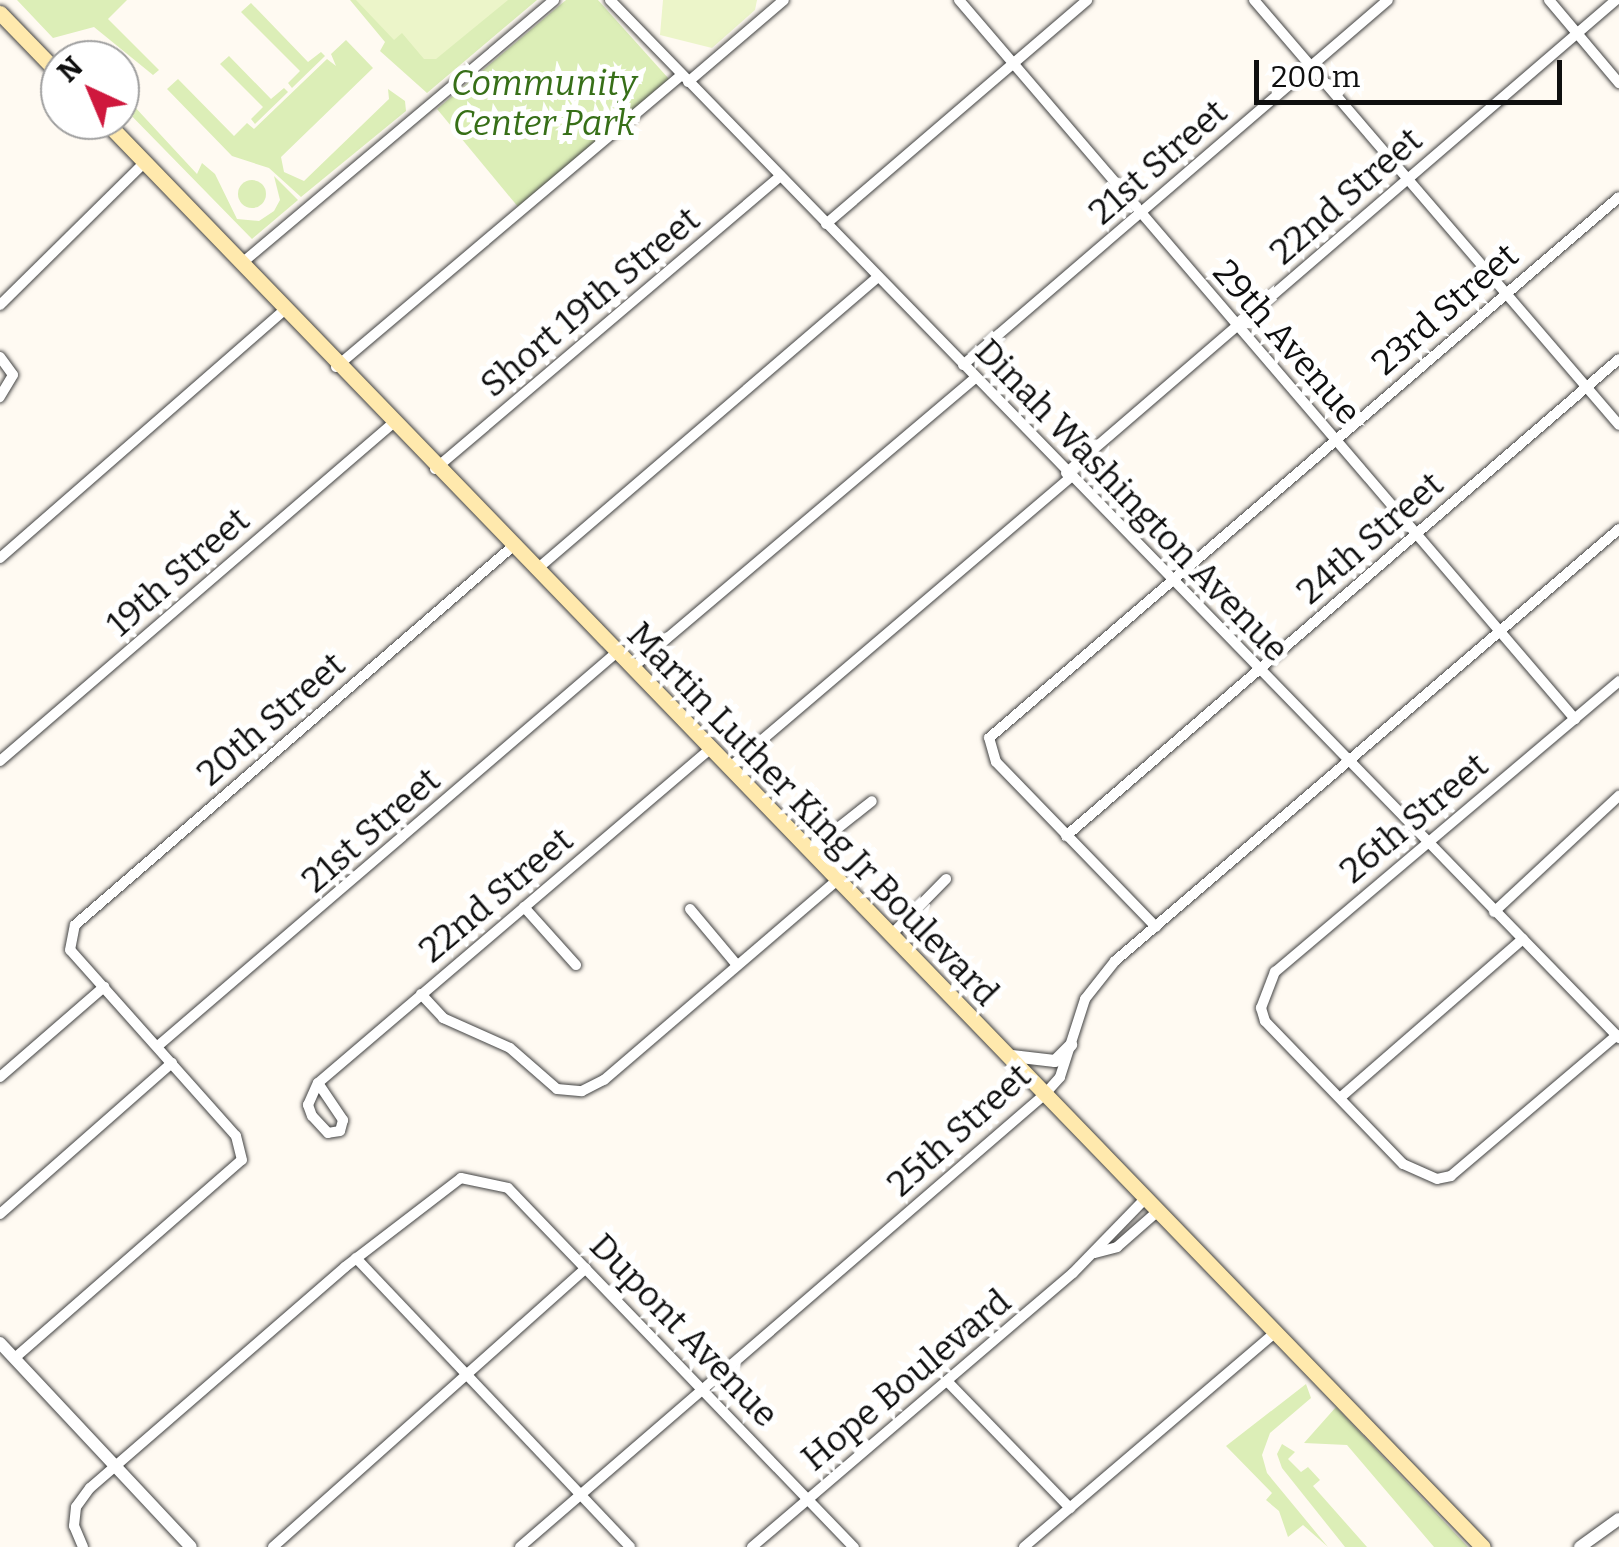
<!DOCTYPE html>
<style>
body{margin:0}
#map{position:relative;width:1619px;height:1547px;overflow:hidden;background:#fffaf2;font-family:Bitter,serif}
div>[style]{position:absolute}
[style*='--x']{left:calc(var(--x)*1px);top:calc(var(--y)*1px);width:calc(var(--w)*1px);rotate:calc(var(--a)*1deg)}
.green>*{inset:0;background:#dceeb7}
.round{border-radius:50%}
.pitch>*{inset:0;background:#ecf5c9}
.roads{filter:drop-shadow(0 0 2px #424242) drop-shadow(0 0 2px #424242)}
.minor>*{height:10px;margin:-5px;padding:0 5px;transform-origin:5px;border-radius:5px;background:#fff}
.tertiary>*{height:12px;margin:-6px;padding:0 6px;transform-origin:6px;border-radius:6px;background:#fff}
.secondary>*{height:15px;margin:-7.5px;padding:0 7.5px;transform-origin:7.5px;border-radius:7.5px;background:#ffe9ad}
span{translate:-50% -50%;white-space:nowrap;text-align:center;line-height:1.15;-webkit-text-stroke:10px #fff;paint-order:stroke}
.park-label{font-size:35px;color:#376f18;font-style:italic}
.street-label{font-size:35px;color:#0f0f0f}
.north{position:absolute;left:40px;top:40px;width:100px;height:100px;box-sizing:border-box;background:#fff;border:2px solid #9f9f9f;border-radius:50%;rotate:316deg;font-size:28px;font-weight:700;line-height:40px;text-align:center;color:#0f0f0f}
.north::after{content:'';display:block;margin:auto;width:35px;height:45px;background:#cf183d;clip-path:polygon(50% 0,100% 100%,50% 72%,0 100%)}
.scale{position:absolute;left:1254px;top:60px;width:308px;height:45px;box-sizing:border-box;border:5px solid #0f0f0f;border-top:0;padding-left:12px;font-size:30px;line-height:35px;white-space:nowrap;color:#0f0f0f;-webkit-text-stroke:8px #fff;paint-order:stroke}
</style>
<div id="map">
<div class="green">
<div style="clip-path:polygon(17px 0,127px 0,108px 19px,159px 70px,153px 75px,94px 27px,53px 38px)"></div>
<div style="clip-path:polygon(350px 0,537px 0,427px 93px,380px 51px,385px 42px)"></div>
<div style="clip-path:polygon(566px 0,598px 0,669px 79px,519px 208px,437px 109px)"></div>
<div style="clip-path:polygon(251px 3px,308px 62px,321px 52px,325px 56px,292px 88px,288px 83px,300px 71px,241px 12px)"></div>
<div style="clip-path:polygon(346px 40px,373px 68px,281px 157px,284px 172px,304px 181px,389px 99px,388px 89px,405px 101px,406px 111px,301px 197px,269px 168px,232px 156px,167px 89px,178px 79px,234px 136px,247px 123px,254px 129px,327px 59px,336px 66px,331px 54px)"></div>
<div style="clip-path:polygon(229px 56px,271px 99px,284px 88px,288px 92px,255px 124px,251px 119px,263px 107px,220px 64px)"></div>
<div style="clip-path:polygon(120px 91px,197px 174px,202px 163px,215px 174px,237px 219px,259px 221px,274px 211px,280px 200px,274px 176px,298px 200px,252px 239px,120px 104px)"></div>
<div class="round" style="left:238px;top:180px;width:28px;height:28px"></div>
<div style="clip-path:polygon(1306px 1384px,1311px 1398px,1270px 1433px,1262px 1455px,1267px 1473px,1328px 1547px,1303px 1525px,1288px 1537px,1279px 1511px,1266px 1500px,1272px 1493px,1226px 1446px)"></div>
<div style="clip-path:polygon(1336px 1407px,1468px 1547px,1434px 1547px,1347px 1445px,1304px 1443px)"></div>
<div style="clip-path:polygon(1282px 1444px,1295px 1452px,1288px 1459px,1301px 1472px,1308px 1467px,1320px 1480px,1313px 1486px,1367px 1547px,1345px 1547px,1282px 1468px,1277px 1454px)"></div>
</div>
<div class="pitch">
<div style="clip-path:polygon(356px 0,508px 0,436px 59px,424px 59px,402px 33px,394px 40px)"></div>
<div style="clip-path:polygon(663px 0,757px 0,755px 10px,712px 48px,660px 35px)"></div>
</div>
<div class="roads">
<div class="minor">
<div style="--x:610;--y:0;--w:1448;--a:45.81"></div>
<div style="--x:959;--y:0;--w:947;--a:49.41"></div>
<div style="--x:1254;--y:0;--w:560;--a:49.34"></div>
<div style="--x:1549;--y:0;--w:109;--a:49.9"></div>
<div style="--x:688;--y:82;--w:126;--a:-40.5"></div>
<div style="--x:826;--y:224;--w:344;--a:-40.6"></div>
<div style="--x:242;--y:263;--w:408;--a:-40.1"></div>
<div style="--x:0;--y:305;--w:204;--a:-44.6"></div>
<div style="--x:0;--y:357;--w:22;--a:54"></div>
<div style="--x:13;--y:375;--w:26;--a:121"></div>
<div style="--x:963;--y:365;--w:560;--a:-40.66"></div>
<div style="--x:336;--y:367;--w:453;--a:-40.2"></div>
<div style="--x:435;--y:469;--w:453;--a:-40.3"></div>
<div style="--x:1066;--y:473;--w:725;--a:-40.7"></div>
<div style="--x:0;--y:558;--w:377;--a:-41.1"></div>
<div style="--x:536;--y:570;--w:450;--a:-40.6"></div>
<div style="--x:632;--y:668;--w:449;--a:-40.2"></div>
<div style="--x:0;--y:761;--w:517;--a:-40.69"></div>
<div style="--x:729;--y:768;--w:449;--a:-40.4"></div>
<div style="--x:1066;--y:836;--w:730;--a:-40.78"></div>
<div style="--x:809;--y:851;--w:80;--a:-38.4"></div>
<div style="--x:524;--y:907;--w:78;--a:48.1"></div>
<div style="--x:690;--y:909;--w:73;--a:50"></div>
<div style="--x:1494;--y:912;--w:171;--a:-42.9"></div>
<div style="--x:1156;--y:927;--w:230;--a:-134.1"></div>
<div style="--x:996;--y:762;--w:25;--a:-106"></div>
<div style="--x:989;--y:738;--w:830;--a:-40.65"></div>
<div style="--x:890;--y:936;--w:80;--a:-45.5"></div>
<div style="--x:421;--y:994;--w:33;--a:47"></div>
<div style="--x:443;--y:1018;--w:73;--a:24.1"></div>
<div style="--x:510;--y:1048;--w:62;--a:41.1"></div>
<div style="--x:557;--y:1089;--w:25;--a:5"></div>
<div style="--x:582;--y:1091;--w:25;--a:-27"></div>
<div style="--x:604;--y:1080;--w:306;--a:-40.6"></div>
<div style="--x:1617;--y:1035;--w:218;--a:139.7"></div>
<div style="--x:1451;--y:1176;--w:14;--a:168"></div>
<div style="--x:1437;--y:1179;--w:37;--a:-156"></div>
<div style="--x:1403;--y:1164;--w:199;--a:-134"></div>
<div style="--x:1265;--y:1021;--w:14;--a:-107"></div>
<div style="--x:1261;--y:1008;--w:39;--a:-69"></div>
<div style="--x:1275;--y:972;--w:451;--a:-40.2"></div>
<div style="--x:159;--y:1045;--w:602;--a:-40.62"></div>
<div style="--x:0;--y:1077;--w:138;--a:-40.9"></div>
<div style="--x:318;--y:1083;--w:515;--a:-40.43"></div>
<div style="--x:318;--y:1083;--w:45;--a:56"></div>
<div style="--x:343;--y:1120;--w:11;--a:105"></div>
<div style="--x:340;--y:1131;--w:12;--a:171"></div>
<div style="--x:328;--y:1133;--w:23;--a:-133"></div>
<div style="--x:312;--y:1116;--w:12;--a:-110"></div>
<div style="--x:308;--y:1105;--w:24;--a:-66"></div>
<div style="--x:1341;--y:1097;--w:241;--a:-41"></div>
<div style="--x:0;--y:1214;--w:229;--a:-41.3"></div>
<div style="--x:1095;--y:1253;--w:23;--a:-15"></div>
<div style="--x:1117;--y:1247;--w:53;--a:-41.2"></div>
<div style="--x:356;--y:1258;--w:398;--a:46.5"></div>
<div style="--x:17;--y:1356;--w:298;--a:-41.1"></div>
<div style="--x:242;--y:1160;--w:25;--a:-104"></div>
<div style="--x:236;--y:1136;--w:249;--a:-131.7"></div>
<div style="--x:70;--y:950;--w:25;--a:-79"></div>
<div style="--x:75;--y:925;--w:578;--a:-40.86"></div>
<div style="--x:947;--y:1381;--w:177;--a:45.9"></div>
<div style="--x:83;--y:1547;--w:23;--a:-113"></div>
<div style="--x:74;--y:1526;--w:19;--a:-84"></div>
<div style="--x:76;--y:1507;--w:24;--a:-54"></div>
<div style="--x:90;--y:1488;--w:337;--a:-40.9"></div>
<div style="--x:345;--y:1267;--w:146;--a:-37.5"></div>
<div style="--x:461;--y:1178;--w:48;--a:12"></div>
<div style="--x:508;--y:1188;--w:499;--a:46.1"></div>
<div style="--x:273;--y:1547;--w:419;--a:-41.7"></div>
<div style="--x:520;--y:1547;--w:692;--a:-40.78"></div>
<div style="--x:1044;--y:1095;--w:24;--a:-48"></div>
<div style="--x:1060;--y:1077;--w:82;--a:-72.2"></div>
<div style="--x:1085;--y:999;--w:48;--a:-51.7"></div>
<div style="--x:1115;--y:961;--w:664;--a:-40.6"></div>
<div style="--x:752;--y:1547;--w:422;--a:-40.5"></div>
<div style="--x:1073;--y:1273;--w:103;--a:-45.8"></div>
<div style="--x:1024;--y:1547;--w:330;--a:-40.5"></div>
</div>
<div class="tertiary">
<div style="--x:1012;--y:1056;--w:43;--a:6.6"></div>
<div style="--x:1055;--y:1061;--w:23;--a:-45"></div>
<div style="--x:0;--y:1343;--w:279;--a:46.9"></div>
<div style="--x:1580;--y:1547;--w:48;--a:-35.7"></div>
</div>
<div class="secondary">
<div style="--x:0;--y:13;--w:86;--a:45.9"></div>
<div style="--x:104;--y:120;--w:1984;--a:45.98"></div>
</div>
</div>
<div class="park-label">
<span style="left:544px;top:103px">Community<br>Center Park</span>
</div>
<div class="street-label">
<span style="left:1158px;top:162px;rotate:-41deg">21st Street</span>
<span style="left:1346px;top:196px;rotate:-41deg">22nd Street</span>
<span style="left:590px;top:302px;rotate:-40deg">Short 19th Street</span>
<span style="left:1445px;top:309px;rotate:-41deg">23rd Street</span>
<span style="left:1287px;top:342px;rotate:49deg">29th Avenue</span>
<span style="left:1132px;top:500px;rotate:46deg">Dinah Washington Avenue</span>
<span style="left:1370px;top:538px;rotate:-41deg">24th Street</span>
<span style="left:178px;top:572px;rotate:-41deg">19th Street</span>
<span style="left:271px;top:719px;rotate:-41deg">20th Street</span>
<span style="left:813px;top:814px;rotate:46deg">Martin Luther King Jr Boulevard</span>
<span style="left:1414px;top:818px;rotate:-40deg">26th Street</span>
<span style="left:371px;top:830px;rotate:-41deg">21st Street</span>
<span style="left:496px;top:895px;rotate:-40deg">22nd Street</span>
<span style="left:959px;top:1130px;rotate:-42deg">25th Street</span>
<span style="left:684px;top:1330px;rotate:46deg">Dupont Avenue</span>
<span style="left:906px;top:1380px;rotate:-40deg">Hope Boulevard</span>
</div>
<div class="north">N</div>
<div class="scale">200 m</div>
</div>
